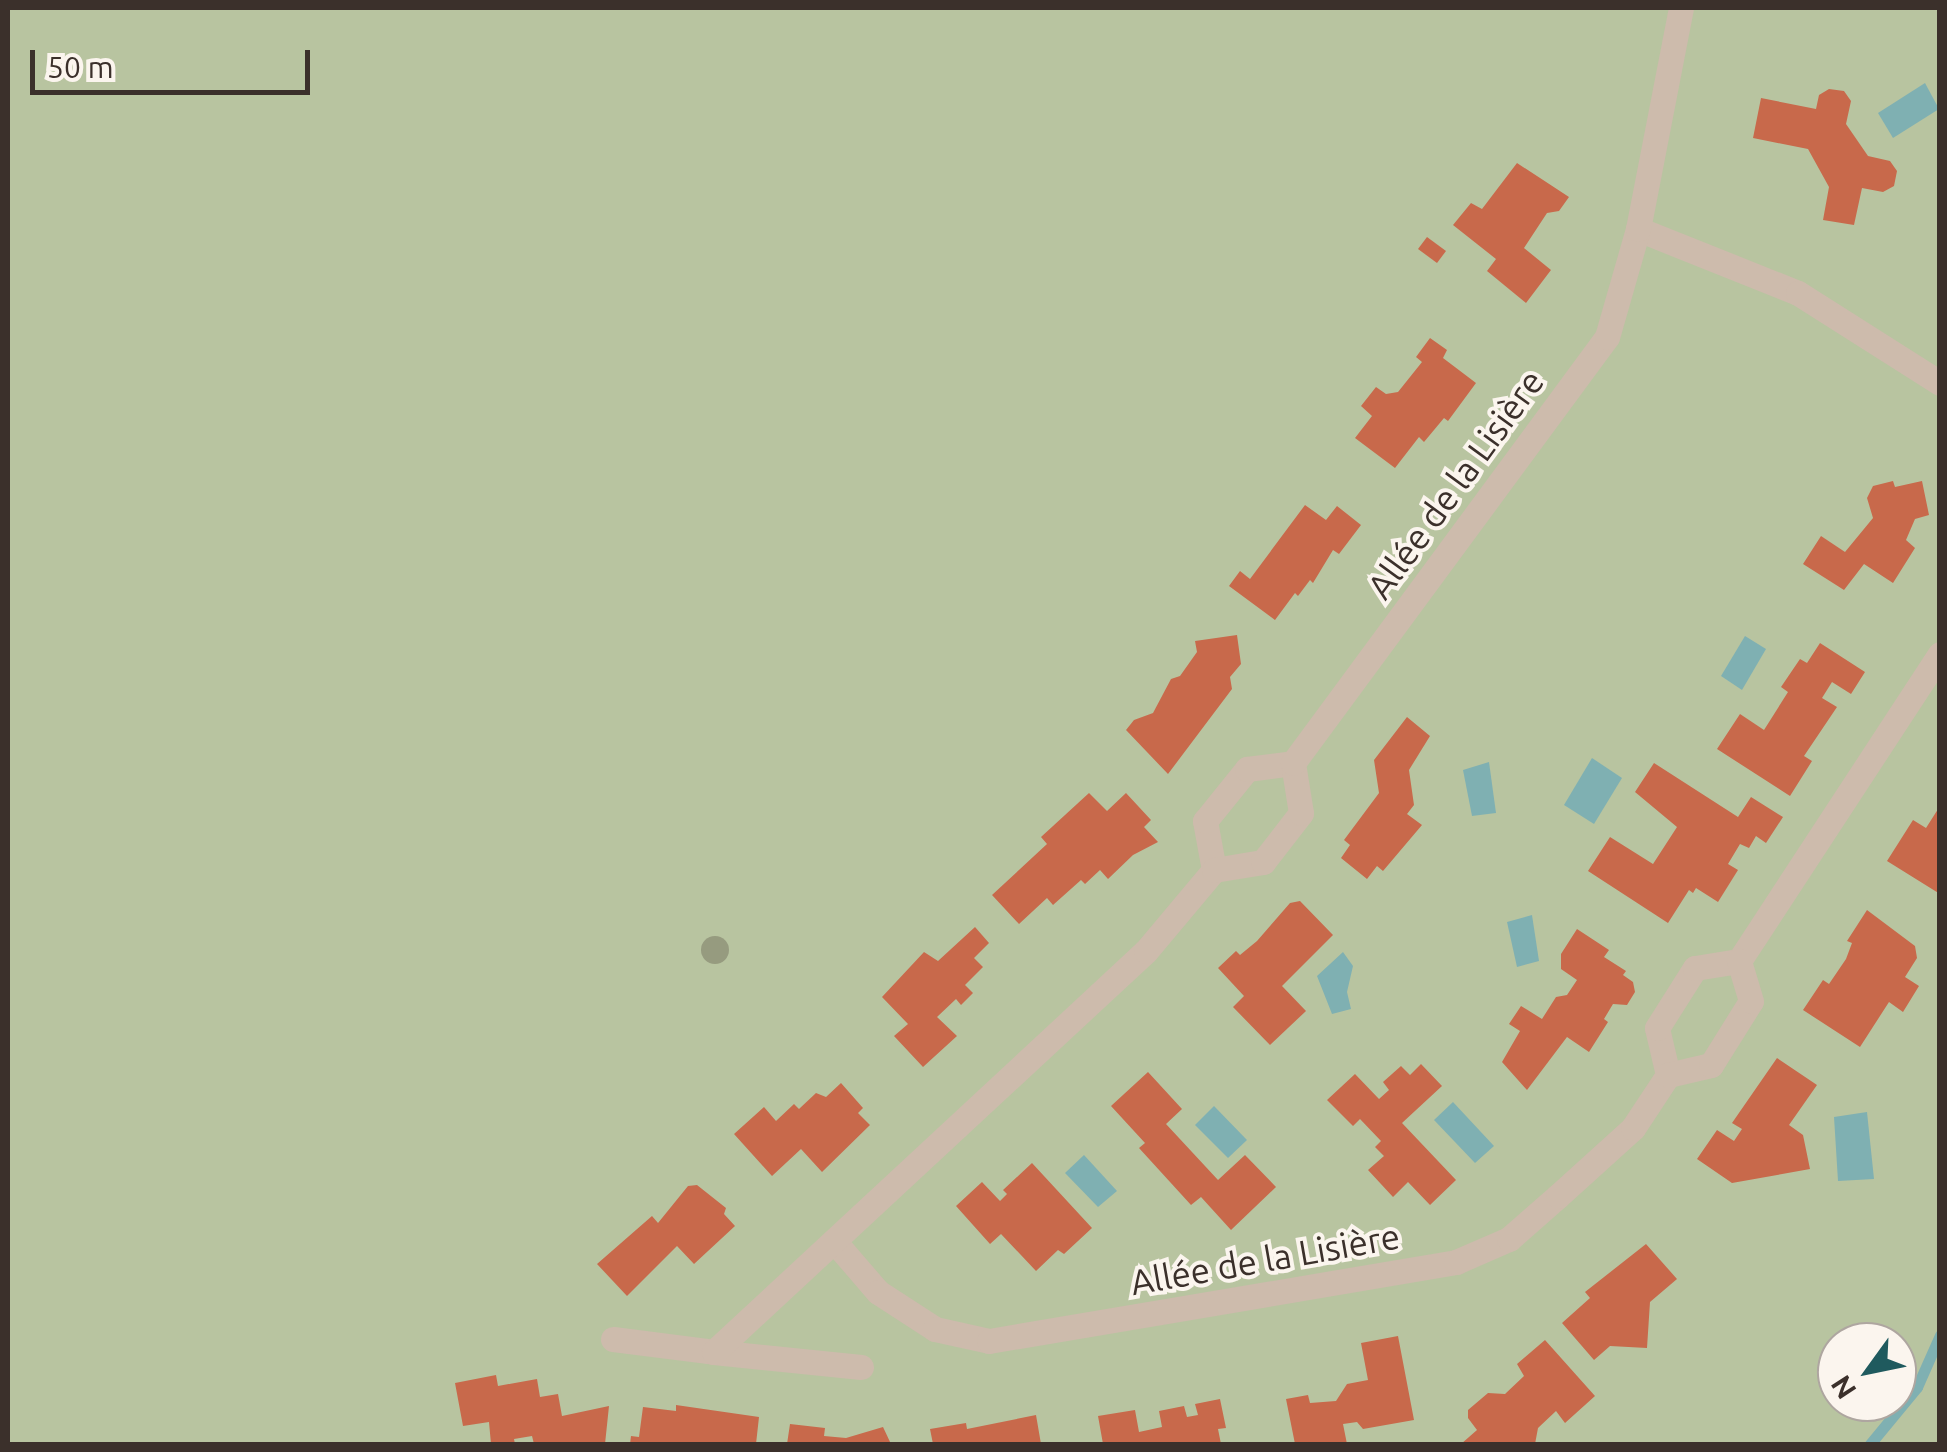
<!DOCTYPE html>
<meta charset="utf-8">
<style>
body{margin:0}
#map{position:relative;width:1947px;height:1452px;overflow:hidden;background:#f4ebe1;font-family:Ubuntu,sans-serif}
div>[style]{position:absolute}
[style*='--x']{left:calc(var(--x)*1px);top:calc(var(--y)*1px);width:calc(var(--w)*1px);rotate:calc(var(--a)*1deg)}
.green>*{inset:0;background:#b8c4a0}
.water>*{inset:0;background:#7fb0b2}
.stream>*{height:11px;margin:-5.5px;padding:0 5.5px;transform-origin:5.5px;border-radius:5.5px;background:#7fb0b2}
.building>*{inset:0;background:#c8694b}
.street>*{height:25px;margin:-12.5px;padding:0 12.5px;transform-origin:12.5px;border-radius:12.5px;background:#cdbbac}
.trees>*{width:28px;height:28px;margin:-14px;border-radius:50%;background:#969b7f}
span{translate:-50% -50%;white-space:nowrap;text-align:center;line-height:1.15;-webkit-text-stroke:8px #fbf5ee;paint-order:stroke}
.street-label{font-size:35px;color:#3b302b}
.frame{position:absolute;inset:0;border:10px solid #3b302b;pointer-events:none}
.north{position:absolute;left:1817px;top:1322px;width:100px;height:100px;box-sizing:border-box;background:#fbf5ee;border:2px solid #aea6a0;border-radius:50%;rotate:237deg;font-size:28px;font-weight:700;line-height:40px;text-align:center;color:#3b302b}
.north::after{content:'';display:block;margin:auto;width:35px;height:45px;background:#1f5a5e;clip-path:polygon(50% 0,100% 100%,50% 72%,0 100%)}
.scale{position:absolute;left:30px;top:50px;width:280px;height:45px;box-sizing:border-box;border:5px solid #3b302b;border-top:0;padding-left:12px;font-size:30px;line-height:35px;white-space:nowrap;color:#3b302b;-webkit-text-stroke:8px #fbf5ee;paint-order:stroke}
</style>
<div id="map">
<div class="green">
<div style="clip-path:polygon(evenodd,8px 8px,1939px 8px,1939px 1444px,8px 1444px,8px 8px,1837px 1342px,1897px 1342px,1897px 1402px,1837px 1402px,1837px 1342px)"></div>
</div>
<div class="water">
<div style="clip-path:polygon(1925px 83px,1939px 109px,1893px 138px,1878px 113px)"></div>
<div style="clip-path:polygon(1745px 636px,1766px 649px,1742px 690px,1721px 676px)"></div>
<div style="clip-path:polygon(1592px 758px,1622px 778px,1594px 824px,1564px 805px)"></div>
<div style="clip-path:polygon(1489px 762px,1496px 813px,1472px 816px,1463px 770px)"></div>
<div style="clip-path:polygon(1532px 915px,1539px 961px,1517px 967px,1507px 922px)"></div>
<div style="clip-path:polygon(1343px 952px,1353px 966px,1347px 992px,1351px 1009px,1332px 1014px,1317px 976px)"></div>
<div style="clip-path:polygon(1453px 1102px,1494px 1146px,1475px 1163px,1434px 1120px)"></div>
<div style="clip-path:polygon(1214px 1106px,1247px 1140px,1228px 1158px,1195px 1125px)"></div>
<div style="clip-path:polygon(1867px 1112px,1874px 1179px,1838px 1181px,1834px 1117px)"></div>
<div style="clip-path:polygon(1084px 1155px,1117px 1191px,1098px 1207px,1065px 1173px)"></div>
</div>
<div class="stream">
<div style="--x:1870;--y:1444;--w:74;--a:-50.5"></div>
<div style="--x:1917;--y:1387;--w:57;--a:-66.1"></div>
</div>
<div class="building">
<div style="clip-path:polygon(1829px 89px,1844px 91px,1851px 101px,1846px 124px,1868px 156px,1890px 161px,1897px 171px,1894px 186px,1883px 192px,1862px 188px,1854px 225px,1823px 220px,1829px 187px,1808px 149px,1753px 138px,1761px 98px,1816px 109px,1819px 95px)"></div>
<div style="clip-path:polygon(1517px 163px,1569px 197px,1559px 211px,1547px 213px,1524px 248px,1551px 270px,1526px 303px,1487px 271px,1496px 259px,1453px 225px,1471px 203px,1482px 209px)"></div>
<div style="clip-path:polygon(1427px 237px,1446px 251px,1437px 263px,1418px 249px)"></div>
<div style="clip-path:polygon(1430px 338px,1447px 350px,1443px 358px,1476px 383px,1448px 421px,1444px 418px,1424px 442px,1419px 437px,1395px 468px,1355px 438px,1372px 416px,1361px 406px,1376px 387px,1386px 394px,1398px 392px,1422px 362px,1416px 357px)"></div>
<div style="clip-path:polygon(1893px 481px,1895px 487px,1922px 481px,1929px 515px,1915px 519px,1906px 540px,1915px 548px,1893px 583px,1864px 564px,1844px 590px,1803px 564px,1821px 536px,1845px 552px,1873px 518px,1867px 498px,1873px 486px)"></div>
<div style="clip-path:polygon(1305px 505px,1326px 520px,1337px 506px,1361px 525px,1339px 554px,1333px 550px,1313px 583px,1310px 580px,1298px 596px,1295px 593px,1275px 620px,1229px 586px,1240px 571px,1250px 579px)"></div>
<div style="clip-path:polygon(1237px 635px,1241px 664px,1230px 677px,1232px 689px,1168px 774px,1126px 730px,1134px 720px,1153px 713px,1171px 679px,1180px 676px,1197px 652px,1195px 641px)"></div>
<div style="clip-path:polygon(1820px 643px,1865px 672px,1851px 694px,1832px 682px,1822px 698px,1837px 707px,1804px 756px,1812px 761px,1790px 796px,1717px 749px,1740px 714px,1764px 730px,1788px 692px,1781px 687px,1800px 659px,1807px 663px)"></div>
<div style="clip-path:polygon(1407px 717px,1430px 736px,1409px 770px,1414px 805px,1407px 814px,1422px 825px,1383px 871px,1377px 866px,1367px 879px,1341px 858px,1350px 845px,1344px 840px,1379px 793px,1374px 760px)"></div>
<div style="clip-path:polygon(1654px 763px,1738px 817px,1751px 797px,1783px 817px,1766px 843px,1756px 836px,1749px 848px,1740px 844px,1728px 864px,1738px 870px,1718px 902px,1696px 888px,1693px 893px,1689px 890px,1668px 923px,1588px 871px,1610px 837px,1653px 864px,1677px 827px,1635px 792px)"></div>
<div style="clip-path:polygon(1089px 793px,1107px 811px,1126px 793px,1151px 820px,1144px 827px,1158px 842px,1133px 855px,1108px 879px,1100px 870px,1085px 884px,1081px 880px,1053px 905px,1047px 898px,1019px 924px,992px 895px,1047px 844px,1041px 837px)"></div>
<div style="clip-path:polygon(1940px 806px,1940px 894px,1887px 861px,1913px 820px,1926px 828px)"></div>
<div style="clip-path:polygon(1300px 901px,1333px 935px,1282px 986px,1306px 1011px,1270px 1045px,1233px 1007px,1244px 996px,1218px 968px,1236px 951px,1240px 955px,1257px 941px,1290px 903px)"></div>
<div style="clip-path:polygon(1867px 910px,1915px 946px,1917px 958px,1905px 977px,1919px 986px,1903px 1012px,1889px 1002px,1860px 1047px,1803px 1010px,1823px 980px,1829px 984px,1846px 959px,1852px 943px,1847px 941px)"></div>
<div style="clip-path:polygon(975px 927px,989px 943px,974px 958px,983px 967px,965px 985px,973px 993px,961px 1005px,956px 999px,937px 1017px,957px 1036px,923px 1067px,894px 1036px,908px 1024px,882px 997px,924px 952px,938px 961px)"></div>
<div style="clip-path:polygon(1577px 929px,1609px 950px,1604px 957px,1626px 971px,1623px 975px,1633px 982px,1635px 992px,1627px 1005px,1613px 1004px,1604px 1019px,1608px 1022px,1589px 1052px,1567px 1037px,1527px 1090px,1502px 1062px,1520px 1031px,1509px 1024px,1521px 1006px,1542px 1019px,1556px 997px,1567px 995px,1577px 980px,1561px 969px,1561px 954px)"></div>
<div style="clip-path:polygon(1777px 1058px,1817px 1085px,1789px 1125px,1803px 1135px,1810px 1169px,1732px 1183px,1697px 1159px,1717px 1130px,1734px 1141px,1742px 1129px,1732px 1123px)"></div>
<div style="clip-path:polygon(1421px 1064px,1442px 1086px,1402px 1123px,1456px 1180px,1430px 1205px,1408px 1182px,1393px 1197px,1368px 1170px,1384px 1156px,1375px 1147px,1381px 1141px,1360px 1119px,1353px 1126px,1327px 1100px,1355px 1074px,1379px 1099px,1389px 1090px,1383px 1082px,1401px 1066px,1410px 1075px)"></div>
<div style="clip-path:polygon(1148px 1072px,1182px 1109px,1166px 1124px,1218px 1180px,1245px 1155px,1276px 1187px,1231px 1230px,1201px 1197px,1191px 1205px,1139px 1148px,1145px 1143px,1111px 1106px)"></div>
<div style="clip-path:polygon(841px 1083px,863px 1108px,858px 1113px,870px 1125px,822px 1172px,801px 1149px,772px 1176px,734px 1134px,764px 1107px,776px 1121px,794px 1104px,799px 1109px,816px 1093px,826px 1097px)"></div>
<div style="clip-path:polygon(1032px 1163px,1092px 1228px,1064px 1254px,1058px 1250px,1036px 1271px,1001px 1234px,990px 1244px,956px 1206px,982px 1182px,1000px 1201px,1007px 1194px,1003px 1190px)"></div>
<div style="clip-path:polygon(697px 1185px,726px 1208px,724px 1214px,735px 1226px,694px 1264px,677px 1246px,627px 1296px,597px 1264px,652px 1216px,658px 1223px,688px 1186px)"></div>
<div style="clip-path:polygon(1646px 1244px,1677px 1279px,1650px 1302px,1647px 1348px,1610px 1346px,1594px 1360px,1562px 1323px,1590px 1298px,1585px 1292px)"></div>
<div style="clip-path:polygon(1398px 1336px,1414px 1420px,1363px 1429px,1357px 1422px,1343px 1424px,1347px 1444px,1295px 1444px,1286px 1399px,1308px 1395px,1310px 1403px,1336px 1401px,1347px 1384px,1368px 1380px,1361px 1343px)"></div>
<div style="clip-path:polygon(1545px 1340px,1595px 1396px,1565px 1423px,1556px 1411px,1538px 1428px,1535px 1444px,1461px 1444px,1477px 1430px,1468px 1418px,1468px 1410px,1488px 1393px,1505px 1394px,1524px 1376px,1517px 1364px)"></div>
<div style="clip-path:polygon(496px 1375px,498px 1386px,537px 1379px,540px 1397px,558px 1394px,562px 1416px,609px 1406px,605px 1444px,534px 1444px,532px 1436px,514px 1439px,515px 1444px,491px 1444px,489px 1422px,463px 1426px,455px 1383px)"></div>
<div style="clip-path:polygon(1220px 1399px,1226px 1428px,1218px 1429px,1221px 1444px,1103px 1444px,1098px 1416px,1135px 1410px,1139px 1432px,1162px 1427px,1159px 1411px,1184px 1406px,1187px 1417px,1198px 1415px,1195px 1404px)"></div>
<div style="clip-path:polygon(676px 1405px,759px 1417px,756px 1444px,630px 1444px,631px 1436px,639px 1437px,643px 1407px,676px 1411px)"></div>
<div style="clip-path:polygon(1036px 1415px,1041px 1444px,933px 1444px,930px 1429px,966px 1423px,967px 1429px)"></div>
<div style="clip-path:polygon(790px 1424px,825px 1428px,824px 1436px,846px 1438px,883px 1427px,891px 1444px,787px 1444px)"></div>
</div>
<div class="street">
<div style="--x:1638;--y:229;--w:172;--a:21.8"></div>
<div style="--x:1798;--y:293;--w:168;--a:32.4"></div>
<div style="--x:1214;--y:870;--w:50;--a:-100.4"></div>
<div style="--x:1205;--y:821;--w:67;--a:-51.1"></div>
<div style="--x:1247;--y:769;--w:46;--a:-7.4"></div>
<div style="--x:1668;--y:1075;--w:48;--a:-103.2"></div>
<div style="--x:1657;--y:1028;--w:71;--a:-57.7"></div>
<div style="--x:1695;--y:968;--w:45;--a:-9"></div>
<div style="--x:1739;--y:961;--w:367;--a:-56.8"></div>
<div style="--x:834;--y:1241;--w:67;--a:49.2"></div>
<div style="--x:878;--y:1292;--w:68;--a:33"></div>
<div style="--x:935;--y:1329;--w:55;--a:12.5"></div>
<div style="--x:989;--y:1341;--w:474;--a:-9.6"></div>
<div style="--x:1456;--y:1262;--w:58;--a:-23.5"></div>
<div style="--x:1509;--y:1239;--w:65;--a:-41.3"></div>
<div style="--x:1558;--y:1196;--w:101;--a:-42.2"></div>
<div style="--x:1633;--y:1128;--w:64;--a:-56.6"></div>
<div style="--x:1668;--y:1075;--w:44;--a:-13.1"></div>
<div style="--x:1711;--y:1065;--w:75;--a:-58"></div>
<div style="--x:1751;--y:1001;--w:42;--a:-106.7"></div>
<div style="--x:613;--y:1339;--w:102;--a:7.3"></div>
<div style="--x:861;--y:1367;--w:148;--a:-174.2"></div>
<div style="--x:714;--y:1352;--w:589;--a:-42.87"></div>
<div style="--x:1146;--y:951;--w:106;--a:-50"></div>
<div style="--x:1214;--y:870;--w:50;--a:-9.3"></div>
<div style="--x:1263;--y:862;--w:62;--a:-52.2"></div>
<div style="--x:1301;--y:813;--w:51;--a:-99.1"></div>
<div style="--x:1293;--y:763;--w:529;--a:-53.61"></div>
<div style="--x:1607;--y:337;--w:112;--a:-74"></div>
<div style="--x:1638;--y:229;--w:225;--a:-79"></div>
</div>
<div class="trees">
<div style="left:715px;top:950px"></div>
</div>
<div class="street-label">
<span style="left:1455px;top:484px;rotate:-54deg">Allée de la Lisière</span>
<span style="left:1265px;top:1259px;rotate:-10deg">Allée de la Lisière</span>
</div>
<div class="frame"></div>
<div class="north">N</div>
<div class="scale">50 m</div>
</div>
